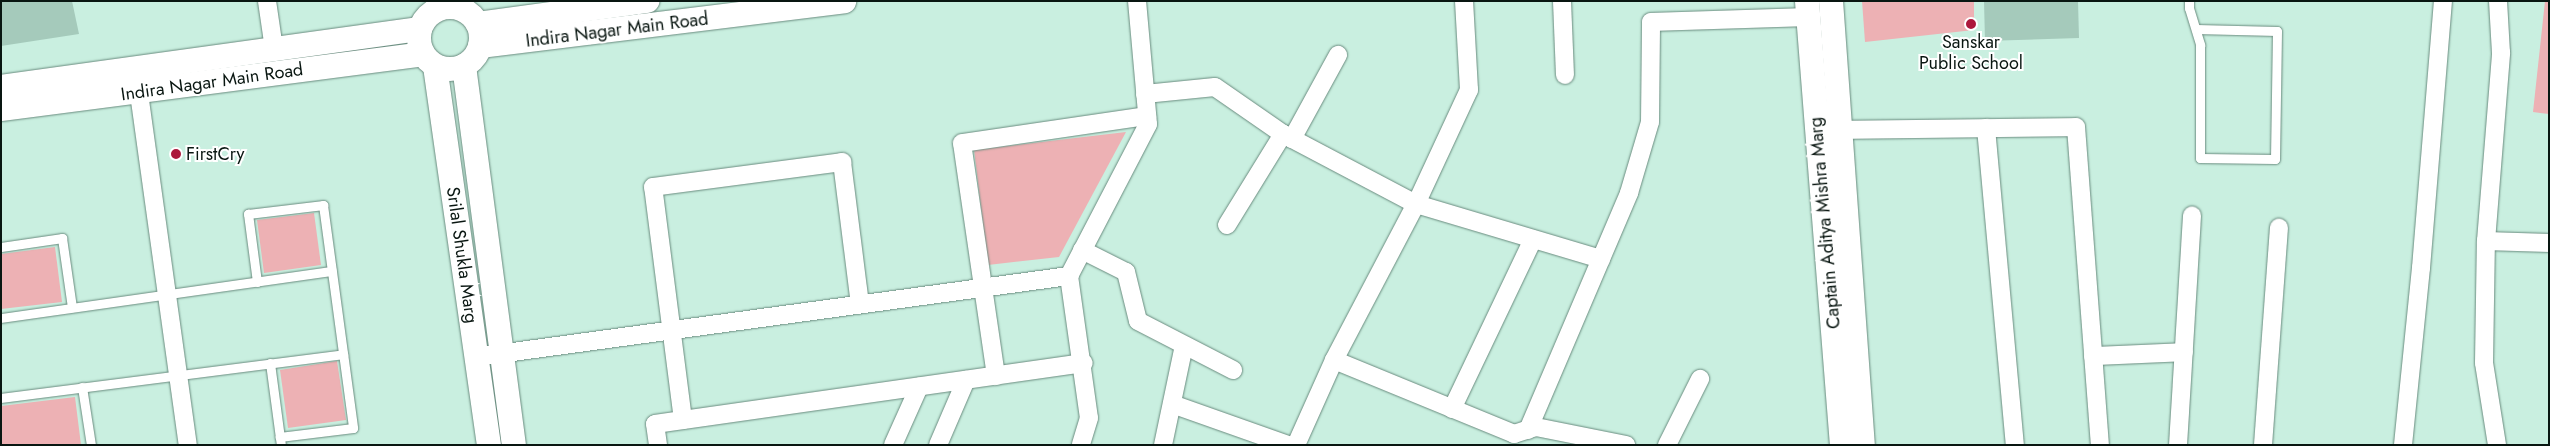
<!DOCTYPE html>
<style>
body{margin:0}
#map{position:relative;width:2550px;height:446px;overflow:hidden;background:#c9efe0;font-family:Jost,sans-serif}
div>[style]{position:absolute}
[style*='--x']{left:calc(var(--x)*1px);top:calc(var(--y)*1px);width:calc(var(--w)*1px);rotate:calc(var(--a)*1deg)}
.green>*{inset:0;background:#edb1b4}
.building>*{inset:0;background:#a5cabb}
.roads{filter:drop-shadow(0 0 1px #698b7e) drop-shadow(0 0 1px #698b7e)}
.lane>*{height:9px;margin:-4.5px;padding:0 4.5px;transform-origin:4.5px;border-radius:4.5px;background:#fff}
.street>*{height:18px;margin:-9px;padding:0 9px;transform-origin:9px;border-radius:9px;background:#fff}
.secondary>*{height:24px;margin:-12px;padding:0 12px;transform-origin:12px;border-radius:12px;background:#fff}
.secondary>.ring{margin:-12px;padding:0;box-sizing:content-box;background:none;border:24px solid #fff;border-radius:50%}
.dots>*{width:14px;height:14px;translate:-50% -50%;box-sizing:border-box;border:2px solid #fff;border-radius:50%}
span{translate:-50% -50%;white-space:nowrap;text-align:center;line-height:1.15;-webkit-text-stroke:4px #fff;paint-order:stroke}
.street-label{font-size:18px;color:#091611}
.poi-label{font-size:18px;color:#091611}
.left{translate:0 -50%;text-align:left}
.frame{position:absolute;inset:0;border:2px solid #091611;pointer-events:none}
</style>
<div id="map">
<div class="green">
<div style="clip-path:polygon(1862px 1px,1974px 1px,1974px 30px,1865px 42px)"></div>
<div style="clip-path:polygon(2545px 1px,2549px 1px,2549px 114px,2533px 112px)"></div>
<div style="clip-path:polygon(1126px 132px,1059px 257px,988px 265px,974px 150px)"></div>
<div style="clip-path:polygon(314px 213px,321px 265px,264px 273px,257px 220px)"></div>
<div style="clip-path:polygon(55px 247px,62px 302px,1px 309px,1px 254px)"></div>
<div style="clip-path:polygon(337px 361px,346px 420px,288px 428px,280px 370px)"></div>
<div style="clip-path:polygon(75px 397px,81px 445px,1px 445px,1px 406px)"></div>
</div>
<div class="building">
<div style="clip-path:polygon(1px 1px,72px 1px,79px 34px,1px 46px)"></div>
<div style="clip-path:polygon(1984px 1px,2078px 1px,2079px 38px,1985px 41px)"></div>
</div>
<div class="roads">
<div class="lane">
<div style="--x:2189;--y:1;--w:7;--a:90"></div>
<div style="--x:2189;--y:8;--w:39;--a:73"></div>
<div style="--x:2200;--y:45;--w:113;--a:90"></div>
<div style="--x:2200;--y:158;--w:75;--a:0.8"></div>
<div style="--x:2275;--y:159;--w:128;--a:-89.1"></div>
<div style="--x:2277;--y:31;--w:81;--a:-178.6"></div>
<div style="--x:1;--y:247;--w:62;--a:-8.4"></div>
<div style="--x:62;--y:238;--w:70;--a:81.8"></div>
<div style="--x:257;--y:282;--w:69;--a:-97.5"></div>
<div style="--x:248;--y:214;--w:76;--a:-6.8"></div>
<div style="--x:323;--y:205;--w:225;--a:82.3"></div>
<div style="--x:353;--y:428;--w:74;--a:173"></div>
<div style="--x:1;--y:318;--w:334;--a:-8.1"></div>
<div style="--x:270;--y:363;--w:83;--a:82.4"></div>
<div style="--x:82;--y:387;--w:59;--a:81.2"></div>
<div style="--x:1;--y:398;--w:345;--a:-7.3"></div>
</div>
<div class="street">
<div style="--x:267;--y:1;--w:49;--a:81.7"></div>
<div style="--x:1562;--y:1;--w:74;--a:87.7"></div>
<div style="--x:137;--y:79;--w:370;--a:82.1"></div>
<div style="--x:1145;--y:94;--w:70;--a:-5.7"></div>
<div style="--x:1215;--y:87;--w:83;--a:34.7"></div>
<div style="--x:1283;--y:134;--w:150;--a:27.8"></div>
<div style="--x:1416;--y:204;--w:193;--a:16.6"></div>
<div style="--x:1986;--y:128;--w:318;--a:84.8"></div>
<div style="--x:1840;--y:130;--w:236;--a:-0.7"></div>
<div style="--x:2076;--y:127;--w:319;--a:85.7"></div>
<div style="--x:1292;--y:139;--w:96;--a:-61.3"></div>
<div style="--x:1227;--y:225;--w:107;--a:-58.4"></div>
<div style="--x:2486;--y:241;--w:63;--a:1.8"></div>
<div style="--x:1082;--y:250;--w:49;--a:26.6"></div>
<div style="--x:1126;--y:272;--w:50;--a:76.2"></div>
<div style="--x:1138;--y:321;--w:107;--a:27.3"></div>
<div style="--x:1069;--y:276;--w:143;--a:82"></div>
<div style="--x:1089;--y:418;--w:28;--a:107"></div>
<div style="--x:2093;--y:356;--w:91;--a:-2.5"></div>
<div style="--x:476;--y:357;--w:599;--a:-7.78"></div>
<div style="--x:1069;--y:276;--w:171;--a:-62.5"></div>
<div style="--x:1148;--y:124;--w:123;--a:-95.1"></div>
<div style="--x:1334;--y:360;--w:195;--a:22.3"></div>
<div style="--x:1514;--y:434;--w:23;--a:-18"></div>
<div style="--x:1536;--y:427;--w:92;--a:11.3"></div>
<div style="--x:996;--y:376;--w:235;--a:-98.3"></div>
<div style="--x:962;--y:143;--w:187;--a:-8.3"></div>
<div style="--x:1172;--y:404;--w:123;--a:19.5"></div>
<div style="--x:1452;--y:409;--w:188;--a:-64.5"></div>
<div style="--x:683;--y:420;--w:235;--a:-97.3"></div>
<div style="--x:653;--y:187;--w:191;--a:-7.5"></div>
<div style="--x:842;--y:162;--w:143;--a:82.8"></div>
<div style="--x:1528;--y:430;--w:258;--a:-66.9"></div>
<div style="--x:1629;--y:193;--w:74;--a:-73.5"></div>
<div style="--x:1650;--y:122;--w:100;--a:-89.4"></div>
<div style="--x:1651;--y:22;--w:157;--a:-1.8"></div>
<div style="--x:658;--y:445;--w:21;--a:-98"></div>
<div style="--x:655;--y:424;--w:433;--a:-8.1"></div>
<div style="--x:893;--y:445;--w:64;--a:-65.9"></div>
<div style="--x:938;--y:445;--w:71;--a:-66.7"></div>
<div style="--x:1163;--y:445;--w:102;--a:-78.1"></div>
<div style="--x:1296;--y:445;--w:93;--a:-65.9"></div>
<div style="--x:1334;--y:360;--w:176;--a:-62.3"></div>
<div style="--x:1416;--y:204;--w:126;--a:-65.1"></div>
<div style="--x:1469;--y:90;--w:89;--a:-93.2"></div>
<div style="--x:1667;--y:445;--w:74;--a:-63.4"></div>
<div style="--x:2178;--y:445;--w:230;--a:-86.5"></div>
<div style="--x:2263;--y:445;--w:218;--a:-85.8"></div>
<div style="--x:2403;--y:445;--w:178;--a:-84.2"></div>
<div style="--x:2421;--y:268;--w:268;--a:-85.3"></div>
<div style="--x:2497;--y:445;--w:83;--a:-99"></div>
<div style="--x:2484;--y:363;--w:122;--a:-89.1"></div>
<div style="--x:2486;--y:241;--w:189;--a:-85.4"></div>
<div style="--x:2501;--y:53;--w:52;--a:-93.3"></div>
</div>
<div class="secondary">
<div style="--x:1807;--y:1;--w:445;--a:85.5"></div>
<div style="--x:1831;--y:1;--w:445;--a:85.9"></div>
<div class="ring" style="left:419px;top:7px;width:38px;height:38px"></div>
<div style="--x:478;--y:24;--w:171;--a:-7.8"></div>
<div style="--x:480;--y:46;--w:367;--a:-7"></div>
<div style="--x:435;--y:66;--w:383;--a:81.9"></div>
<div style="--x:464;--y:66;--w:382;--a:82.5"></div>
<div style="--x:1;--y:87;--w:423;--a:-7.9"></div>
<div style="--x:1;--y:109;--w:425;--a:-7.4"></div>
</div>
</div>
<div class="dots">
<div style="left:1971px;top:24px;background:#ac183c"></div>
<div style="left:176px;top:154px;background:#ac183c"></div>
</div>
<div class="street-label">
<span style="left:617px;top:30px;rotate:-7deg">Indira Nagar Main Road</span>
<span style="left:212px;top:82px;rotate:-8deg">Indira Nagar Main Road</span>
<span style="left:1825px;top:223px;rotate:-95deg">Captain Aditya Mishra Marg</span>
<span style="left:462px;top:255px;rotate:82deg">Srilal Shukla Marg</span>
</div>
<div class="poi-label">
<span style="left:1971px;top:53px">Sanskar<br>Public School</span>
<span class="left" style="left:186px;top:154px">FirstCry</span>
</div>
<div class="frame"></div>
</div>
